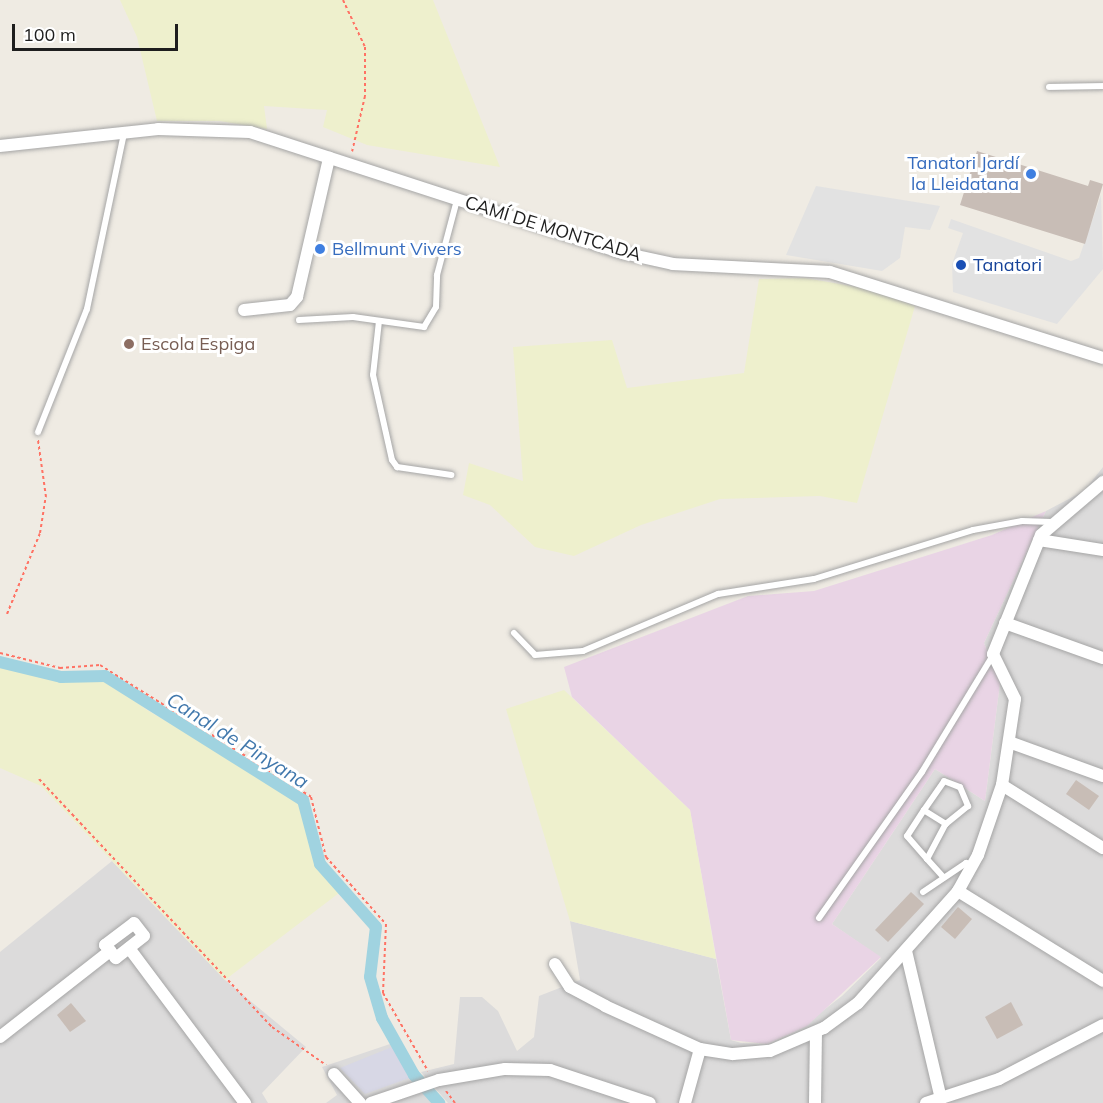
<!DOCTYPE html>
<meta charset="utf-8">
<style>
body{margin:0}
#map{position:relative;width:1103px;height:1103px;overflow:hidden;background:#efebe3;font-family:Mulish,sans-serif}
div>[style]{position:absolute}
[style*='--x']{left:calc(var(--x)*1px);top:calc(var(--y)*1px);width:calc(var(--w)*1px);rotate:calc(var(--a)*1deg)}
.residential>*{inset:0;background:#dcdbdb}
.industrial>*{inset:0;background:#e9d4e5}
.farmland>*{inset:0;background:#eef0cd}
.parking>*{inset:0;background:#e2e2e2}
.plaza>*{inset:0;background:#d7d7e5}
.canal>*{height:12px;margin:-6px;padding:0 6px;transform-origin:6px;border-radius:6px;background:#a0d3e0}
.building>*{inset:0;background:#c8bdb6}
.path>*{height:2px;margin-top:-1px;transform-origin:0;background:repeating-linear-gradient(90deg,#ff7264 0 3px,transparent 0 6px)}
.roads{filter:drop-shadow(0 0 2px #a5a5a5) drop-shadow(0 0 2px #a5a5a5)}
.lane>*{height:6px;margin:-3px;padding:0 3px;transform-origin:3px;border-radius:3px;background:#fff}
.street>*{height:12px;margin:-6px;padding:0 6px;transform-origin:6px;border-radius:6px;background:#fff}
.dots>*{width:16px;height:16px;translate:-50% -50%;box-sizing:border-box;border:3px solid #fff;border-radius:50%}
span{translate:-50% -50%;white-space:nowrap;text-align:center;line-height:1.15;-webkit-text-stroke:6px #fff;paint-order:stroke}
.shop-label{font-size:18px;color:#366cbe}
.right{translate:-100% -50%;text-align:right}
.left{translate:0 -50%;text-align:left}
.street-label{font-size:18px;color:#1e1e1e}
.transit-label{font-size:18px;color:#164399}
.education-label{font-size:18px;color:#785e54}
.water-label{font-size:20px;color:#4178ac;font-style:italic}
.scale{position:absolute;left:12px;top:24px;width:166px;height:27px;box-sizing:border-box;border:3px solid #1e1e1e;border-top:0;padding-left:8px;font-size:18px;line-height:21px;white-space:nowrap;color:#1e1e1e;-webkit-text-stroke:4px #fff;paint-order:stroke}
</style>
<div id="map">
<div class="residential">
<div style="clip-path:polygon(1103px 467px,1103px 1103px,448px 1103px,421px 1072px,454px 1064px,460px 997px,482px 997px,498px 1011px,517px 1051px,534px 1037px,539px 996px,580px 980px,570px 921px,716px 959px,731px 1040px,741px 1043px,767px 1044px,798px 1030px,842px 996px,881px 958px,832px 924px,935px 769px,985px 801px,1000px 683px,984px 643px,1046px 511px,1084px 491px)"></div>
<div style="clip-path:polygon(112px 861px,225px 980px,306px 1047px,262px 1093px,268px 1103px,0 1103px,0 952px)"></div>
<div style="clip-path:polygon(390px 1044px,435px 1103px,326px 1103px,337px 1095px,322px 1067px)"></div>
</div>
<div class="industrial">
<div style="clip-path:polygon(1046px 511px,984px 643px,1000px 683px,985px 801px,935px 769px,832px 924px,881px 957px,807px 1026px,767px 1044px,731px 1040px,690px 810px,572px 697px,564px 667px,748px 596px,814px 591px,992px 535px)"></div>
</div>
<div class="farmland">
<div style="clip-path:polygon(120px 0,433px 0,500px 167px,367px 145px,323px 127px,327px 110px,264px 106px,267px 129px,220px 121px,157px 121px,137px 37px)"></div>
<div style="clip-path:polygon(805px 278px,869px 289px,915px 306px,857px 503px,820px 496px,720px 499px,641px 525px,574px 556px,535px 547px,490px 505px,463px 495px,469px 463px,523px 481px,513px 347px,612px 340px,627px 388px,744px 373px,759px 279px)"></div>
<div style="clip-path:polygon(0 664px,63px 679px,104px 678px,147px 710px,292px 795px,306px 809px,317px 867px,339px 893px,225px 980px,41px 786px,0 768px)"></div>
<div style="clip-path:polygon(564px 690px,690px 810px,716px 959px,570px 921px,506px 709px)"></div>
</div>
<div class="parking">
<div style="clip-path:polygon(816px 186px,940px 206px,930px 230px,905px 227px,900px 258px,882px 271px,786px 255px)"></div>
<div style="clip-path:polygon(1101px 195px,1103px 269px,1057px 324px,953px 292px,952px 264px,963px 233px,948px 228px,951px 219px,1071px 261px,1079px 258px)"></div>
</div>
<div class="plaza">
<div style="clip-path:polygon(392px 1047px,412px 1077px,365px 1094px,340px 1068px)"></div>
</div>
<div class="canal">
<div style="--x:0;--y:662;--w:63;--a:13.8"></div>
<div style="--x:61;--y:677;--w:44;--a:-1.3"></div>
<div style="--x:105;--y:676;--w:234;--a:32.1"></div>
<div style="--x:303;--y:800;--w:66;--a:75.1"></div>
<div style="--x:320;--y:864;--w:84;--a:48.4"></div>
<div style="--x:376;--y:927;--w:50;--a:96.8"></div>
<div style="--x:370;--y:977;--w:43;--a:73.7"></div>
<div style="--x:382;--y:1018;--w:65;--a:60.7"></div>
<div style="--x:414;--y:1075;--w:38;--a:48"></div>
</div>
<div class="building">
<div style="clip-path:polygon(977px 151px,1088px 186px,1090px 180px,1103px 184px,1085px 244px,960px 205px)"></div>
<div style="clip-path:polygon(1076px 780px,1099px 796px,1089px 810px,1066px 794px)"></div>
<div style="clip-path:polygon(911px 892px,924px 904px,888px 942px,875px 930px)"></div>
<div style="clip-path:polygon(958px 907px,972px 919px,955px 939px,941px 927px)"></div>
<div style="clip-path:polygon(1011px 1002px,1023px 1025px,997px 1039px,985px 1017px)"></div>
<div style="clip-path:polygon(71px 1003px,86px 1021px,70px 1032px,57px 1015px)"></div>
</div>
<div class="path">
<div style="--x:343;--y:0;--w:52;--a:64.9"></div>
<div style="--x:365;--y:47;--w:49;--a:90"></div>
<div style="--x:365;--y:96;--w:57;--a:103.1"></div>
<div style="--x:7;--y:614;--w:87;--a:-67.8"></div>
<div style="--x:40;--y:533;--w:36;--a:-81"></div>
<div style="--x:46;--y:497;--w:58;--a:-98"></div>
<div style="--x:0;--y:653;--w:62;--a:14"></div>
<div style="--x:60;--y:668;--w:40;--a:-4.3"></div>
<div style="--x:100;--y:665;--w:249;--a:32"></div>
<div style="--x:311;--y:797;--w:62;--a:76"></div>
<div style="--x:326;--y:857;--w:90;--a:48.2"></div>
<div style="--x:386;--y:924;--w:69;--a:92.5"></div>
<div style="--x:383;--y:993;--w:90;--a:60"></div>
<div style="--x:39;--y:779;--w:340;--a:46.8"></div>
<div style="--x:272;--y:1027;--w:66;--a:35.1"></div>
<div style="--x:446;--y:1091;--w:15;--a:53"></div>
</div>
<div class="roads">
<div class="lane">
<div style="--x:1049;--y:87;--w:54;--a:-1.1"></div>
<div style="--x:299;--y:320;--w:54;--a:-3.2"></div>
<div style="--x:353;--y:317;--w:72;--a:8"></div>
<div style="--x:424;--y:327;--w:23;--a:-59"></div>
<div style="--x:436;--y:307;--w:32;--a:-88"></div>
<div style="--x:437;--y:275;--w:78;--a:-75.1"></div>
<div style="--x:379;--y:321;--w:54;--a:96.3"></div>
<div style="--x:373;--y:375;--w:87;--a:77.4"></div>
<div style="--x:392;--y:460;--w:9;--a:54"></div>
<div style="--x:397;--y:467;--w:55;--a:8.4"></div>
<div style="--x:38;--y:432;--w:132;--a:-68.3"></div>
<div style="--x:87;--y:309;--w:179;--a:-78.1"></div>
<div style="--x:514;--y:633;--w:30;--a:46"></div>
<div style="--x:535;--y:655;--w:48;--a:-4.8"></div>
<div style="--x:583;--y:651;--w:147;--a:-22.9"></div>
<div style="--x:718;--y:594;--w:97;--a:-8.9"></div>
<div style="--x:814;--y:579;--w:166;--a:-17.1"></div>
<div style="--x:973;--y:530;--w:50;--a:-10.4"></div>
<div style="--x:1022;--y:521;--w:30;--a:2"></div>
<div style="--x:924;--y:810;--w:35;--a:-55"></div>
<div style="--x:944;--y:781;--w:17;--a:21"></div>
<div style="--x:960;--y:787;--w:21;--a:67"></div>
<div style="--x:968;--y:806;--w:28;--a:141"></div>
<div style="--x:927;--y:859;--w:40;--a:-62"></div>
<div style="--x:946;--y:824;--w:26;--a:-148"></div>
<div style="--x:924;--y:810;--w:31;--a:123"></div>
<div style="--x:907;--y:836;--w:30;--a:49"></div>
<div style="--x:927;--y:859;--w:25;--a:48"></div>
<div style="--x:923;--y:892;--w:52;--a:-34"></div>
<div style="--x:966;--y:863;--w:6;--a:18"></div>
<div style="--x:819;--y:918;--w:179;--a:-54.8"></div>
<div style="--x:922;--y:772;--w:137;--a:-58.7"></div>
</div>
<div class="street">
<div style="--x:0;--y:146;--w:159;--a:-6.1"></div>
<div style="--x:158;--y:129;--w:92;--a:1.9"></div>
<div style="--x:250;--y:132;--w:392;--a:18"></div>
<div style="--x:623;--y:253;--w:51;--a:12.4"></div>
<div style="--x:673;--y:264;--w:157;--a:2.9"></div>
<div style="--x:830;--y:272;--w:286;--a:17.5"></div>
<div style="--x:244;--y:310;--w:46;--a:-6.2"></div>
<div style="--x:290;--y:305;--w:11;--a:-49"></div>
<div style="--x:297;--y:297;--w:143;--a:-77"></div>
<div style="--x:1039;--y:540;--w:65;--a:8.9"></div>
<div style="--x:1005;--y:623;--w:104;--a:19.7"></div>
<div style="--x:1009;--y:742;--w:100;--a:19.9"></div>
<div style="--x:1002;--y:785;--w:119;--a:32"></div>
<div style="--x:958;--y:891;--w:171;--a:31.8"></div>
<div style="--x:134;--y:923;--w:16;--a:52"></div>
<div style="--x:144;--y:936;--w:36;--a:142"></div>
<div style="--x:116;--y:958;--w:17;--a:-130"></div>
<div style="--x:105;--y:945;--w:36;--a:-37"></div>
<div style="--x:129;--y:948;--w:194;--a:53.2"></div>
<div style="--x:906;--y:951;--w:152;--a:76.7"></div>
<div style="--x:555;--y:964;--w:27;--a:57"></div>
<div style="--x:570;--y:987;--w:40;--a:28"></div>
<div style="--x:605;--y:1006;--w:104;--a:24.4"></div>
<div style="--x:700;--y:1049;--w:33;--a:9"></div>
<div style="--x:733;--y:1054;--w:37;--a:-5"></div>
<div style="--x:770;--y:1051;--w:59;--a:-23.1"></div>
<div style="--x:824;--y:1028;--w:42;--a:-36.3"></div>
<div style="--x:858;--y:1003;--w:150;--a:-48.2"></div>
<div style="--x:958;--y:891;--w:41;--a:-60.9"></div>
<div style="--x:978;--y:855;--w:74;--a:-71.1"></div>
<div style="--x:1002;--y:785;--w:87;--a:-81.4"></div>
<div style="--x:1015;--y:699;--w:50;--a:-116.1"></div>
<div style="--x:993;--y:654;--w:128;--a:-68"></div>
<div style="--x:1041;--y:535;--w:82;--a:-40.5"></div>
<div style="--x:0;--y:1037;--w:140;--a:-38"></div>
<div style="--x:334;--y:1074;--w:39;--a:48"></div>
<div style="--x:371;--y:1103;--w:72;--a:-18.7"></div>
<div style="--x:439;--y:1080;--w:67;--a:-9.5"></div>
<div style="--x:505;--y:1069;--w:45;--a:1.3"></div>
<div style="--x:550;--y:1070;--w:105;--a:18.3"></div>
<div style="--x:685;--y:1103;--w:56;--a:-74.5"></div>
<div style="--x:815;--y:1103;--w:71;--a:-89.2"></div>
<div style="--x:926;--y:1103;--w:77;--a:-18.2"></div>
<div style="--x:999;--y:1079;--w:117;--a:-27.4"></div>
</div>
</div>
<div class="dots">
<div style="left:1031px;top:174px;background:#3f7fe0"></div>
<div style="left:320px;top:249px;background:#3f7fe0"></div>
<div style="left:961px;top:265px;background:#1a4fb4"></div>
<div style="left:129px;top:344px;background:#8d6e63"></div>
</div>
<div class="shop-label">
<span class="right" style="left:1019px;top:174px">Tanatori Jardí<br>la Lleidatana</span>
<span class="left" style="left:332px;top:249px">Bellmunt Vivers</span>
</div>
<div class="street-label">
<span style="left:553px;top:229px;rotate:17deg">CAMÍ DE MONTCADA</span>
</div>
<div class="transit-label">
<span class="left" style="left:973px;top:265px">Tanatori</span>
</div>
<div class="education-label">
<span class="left" style="left:141px;top:344px">Escola Espiga</span>
</div>
<div class="water-label">
<span style="left:238px;top:740px;rotate:32deg">Canal de Pinyana</span>
</div>
<div class="scale">100 m</div>
</div>
